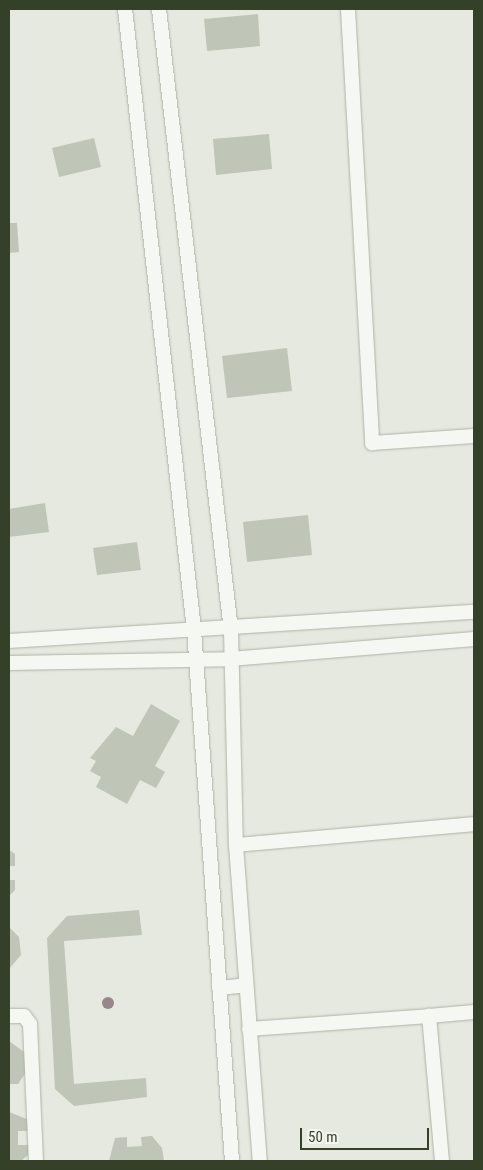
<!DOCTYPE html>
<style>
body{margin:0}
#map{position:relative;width:483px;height:1170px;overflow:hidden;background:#e5e9df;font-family:"Roboto Condensed",sans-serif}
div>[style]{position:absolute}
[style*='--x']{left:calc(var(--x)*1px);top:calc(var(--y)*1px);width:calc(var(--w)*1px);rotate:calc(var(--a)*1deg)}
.building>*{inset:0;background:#bfc5b7}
.roads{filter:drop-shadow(0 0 1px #adb3a4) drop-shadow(0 0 1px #adb3a4)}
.minor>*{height:14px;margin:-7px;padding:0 7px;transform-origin:7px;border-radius:7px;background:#f5f7f2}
.trees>*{width:12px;height:12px;margin:-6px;border-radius:50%;background:#9a868a}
span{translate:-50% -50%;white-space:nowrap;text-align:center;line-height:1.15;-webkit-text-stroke:5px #f3f6ef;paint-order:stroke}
.frame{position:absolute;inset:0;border:10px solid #354028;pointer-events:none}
.scale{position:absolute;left:300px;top:1128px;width:129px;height:22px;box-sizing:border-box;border:2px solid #354028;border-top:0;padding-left:6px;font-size:15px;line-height:18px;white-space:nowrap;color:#354028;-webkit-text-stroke:4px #f3f6ef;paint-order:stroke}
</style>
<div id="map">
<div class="building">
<div style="clip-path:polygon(258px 14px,260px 46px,207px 51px,204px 19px)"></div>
<div style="clip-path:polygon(269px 134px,272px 169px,216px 175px,213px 139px)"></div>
<div style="clip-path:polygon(94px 138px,101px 167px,59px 177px,52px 148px)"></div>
<div style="clip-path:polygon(9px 223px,17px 223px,19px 252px,9px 253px)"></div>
<div style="clip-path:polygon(287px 348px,292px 391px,227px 398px,222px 356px)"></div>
<div style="clip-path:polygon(45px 503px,49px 532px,9px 537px,9px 509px)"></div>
<div style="clip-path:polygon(308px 515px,312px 555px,247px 562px,243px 522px)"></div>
<div style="clip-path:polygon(137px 542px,141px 570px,97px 575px,93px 548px)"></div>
<div style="clip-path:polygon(151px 704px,180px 721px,155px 766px,165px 772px,156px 788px,140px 780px,127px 804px,96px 787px,101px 777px,90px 771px,96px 761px,90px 758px,116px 727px,133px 736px)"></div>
<div style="clip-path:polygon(9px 850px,15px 854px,15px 866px,9px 866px)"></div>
<div style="clip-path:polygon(9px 880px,15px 880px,15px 890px,9px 896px)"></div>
<div style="clip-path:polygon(139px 910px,142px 935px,64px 941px,74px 1084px,146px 1078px,147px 1097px,74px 1106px,55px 1089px,47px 938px,67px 916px)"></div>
<div style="clip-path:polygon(9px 927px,19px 937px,21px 955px,9px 969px)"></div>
<div style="clip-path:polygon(9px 1041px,24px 1052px,27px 1071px,18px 1084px,9px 1084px)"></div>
<div style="clip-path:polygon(9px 1112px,27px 1119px,28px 1131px,18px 1131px,18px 1145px,28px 1145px,28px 1155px,21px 1161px,9px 1161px)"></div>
<div style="clip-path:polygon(152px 1136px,162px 1148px,164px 1161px,109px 1161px,115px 1138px,127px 1137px,127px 1147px,142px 1146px,141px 1137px)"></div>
</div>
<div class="roads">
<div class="minor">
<div style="--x:125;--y:9;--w:625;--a:83.66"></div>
<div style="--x:194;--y:630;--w:532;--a:85.91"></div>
<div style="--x:159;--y:9;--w:625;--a:83.39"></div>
<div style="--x:231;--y:630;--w:215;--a:88.7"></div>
<div style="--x:236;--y:845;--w:317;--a:85.7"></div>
<div style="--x:348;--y:9;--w:435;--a:86.8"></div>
<div style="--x:372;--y:443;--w:102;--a:-3.9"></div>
<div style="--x:9;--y:641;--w:466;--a:-3.6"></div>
<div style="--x:9;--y:663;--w:221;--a:-1"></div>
<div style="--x:230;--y:659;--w:245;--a:-4.7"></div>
<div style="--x:236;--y:845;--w:239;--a:-5"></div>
<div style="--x:219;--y:988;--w:27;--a:-6"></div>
<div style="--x:9;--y:1016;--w:15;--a:0"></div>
<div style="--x:24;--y:1016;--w:10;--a:53"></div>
<div style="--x:30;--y:1024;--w:137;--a:87.5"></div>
<div style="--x:249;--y:1029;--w:180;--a:-4.1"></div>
<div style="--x:442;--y:1161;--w:146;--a:-95.1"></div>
<div style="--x:429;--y:1016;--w:45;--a:-5.1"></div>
</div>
</div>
<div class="trees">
<div style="left:108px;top:1003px"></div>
</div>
<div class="frame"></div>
<div class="scale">50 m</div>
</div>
